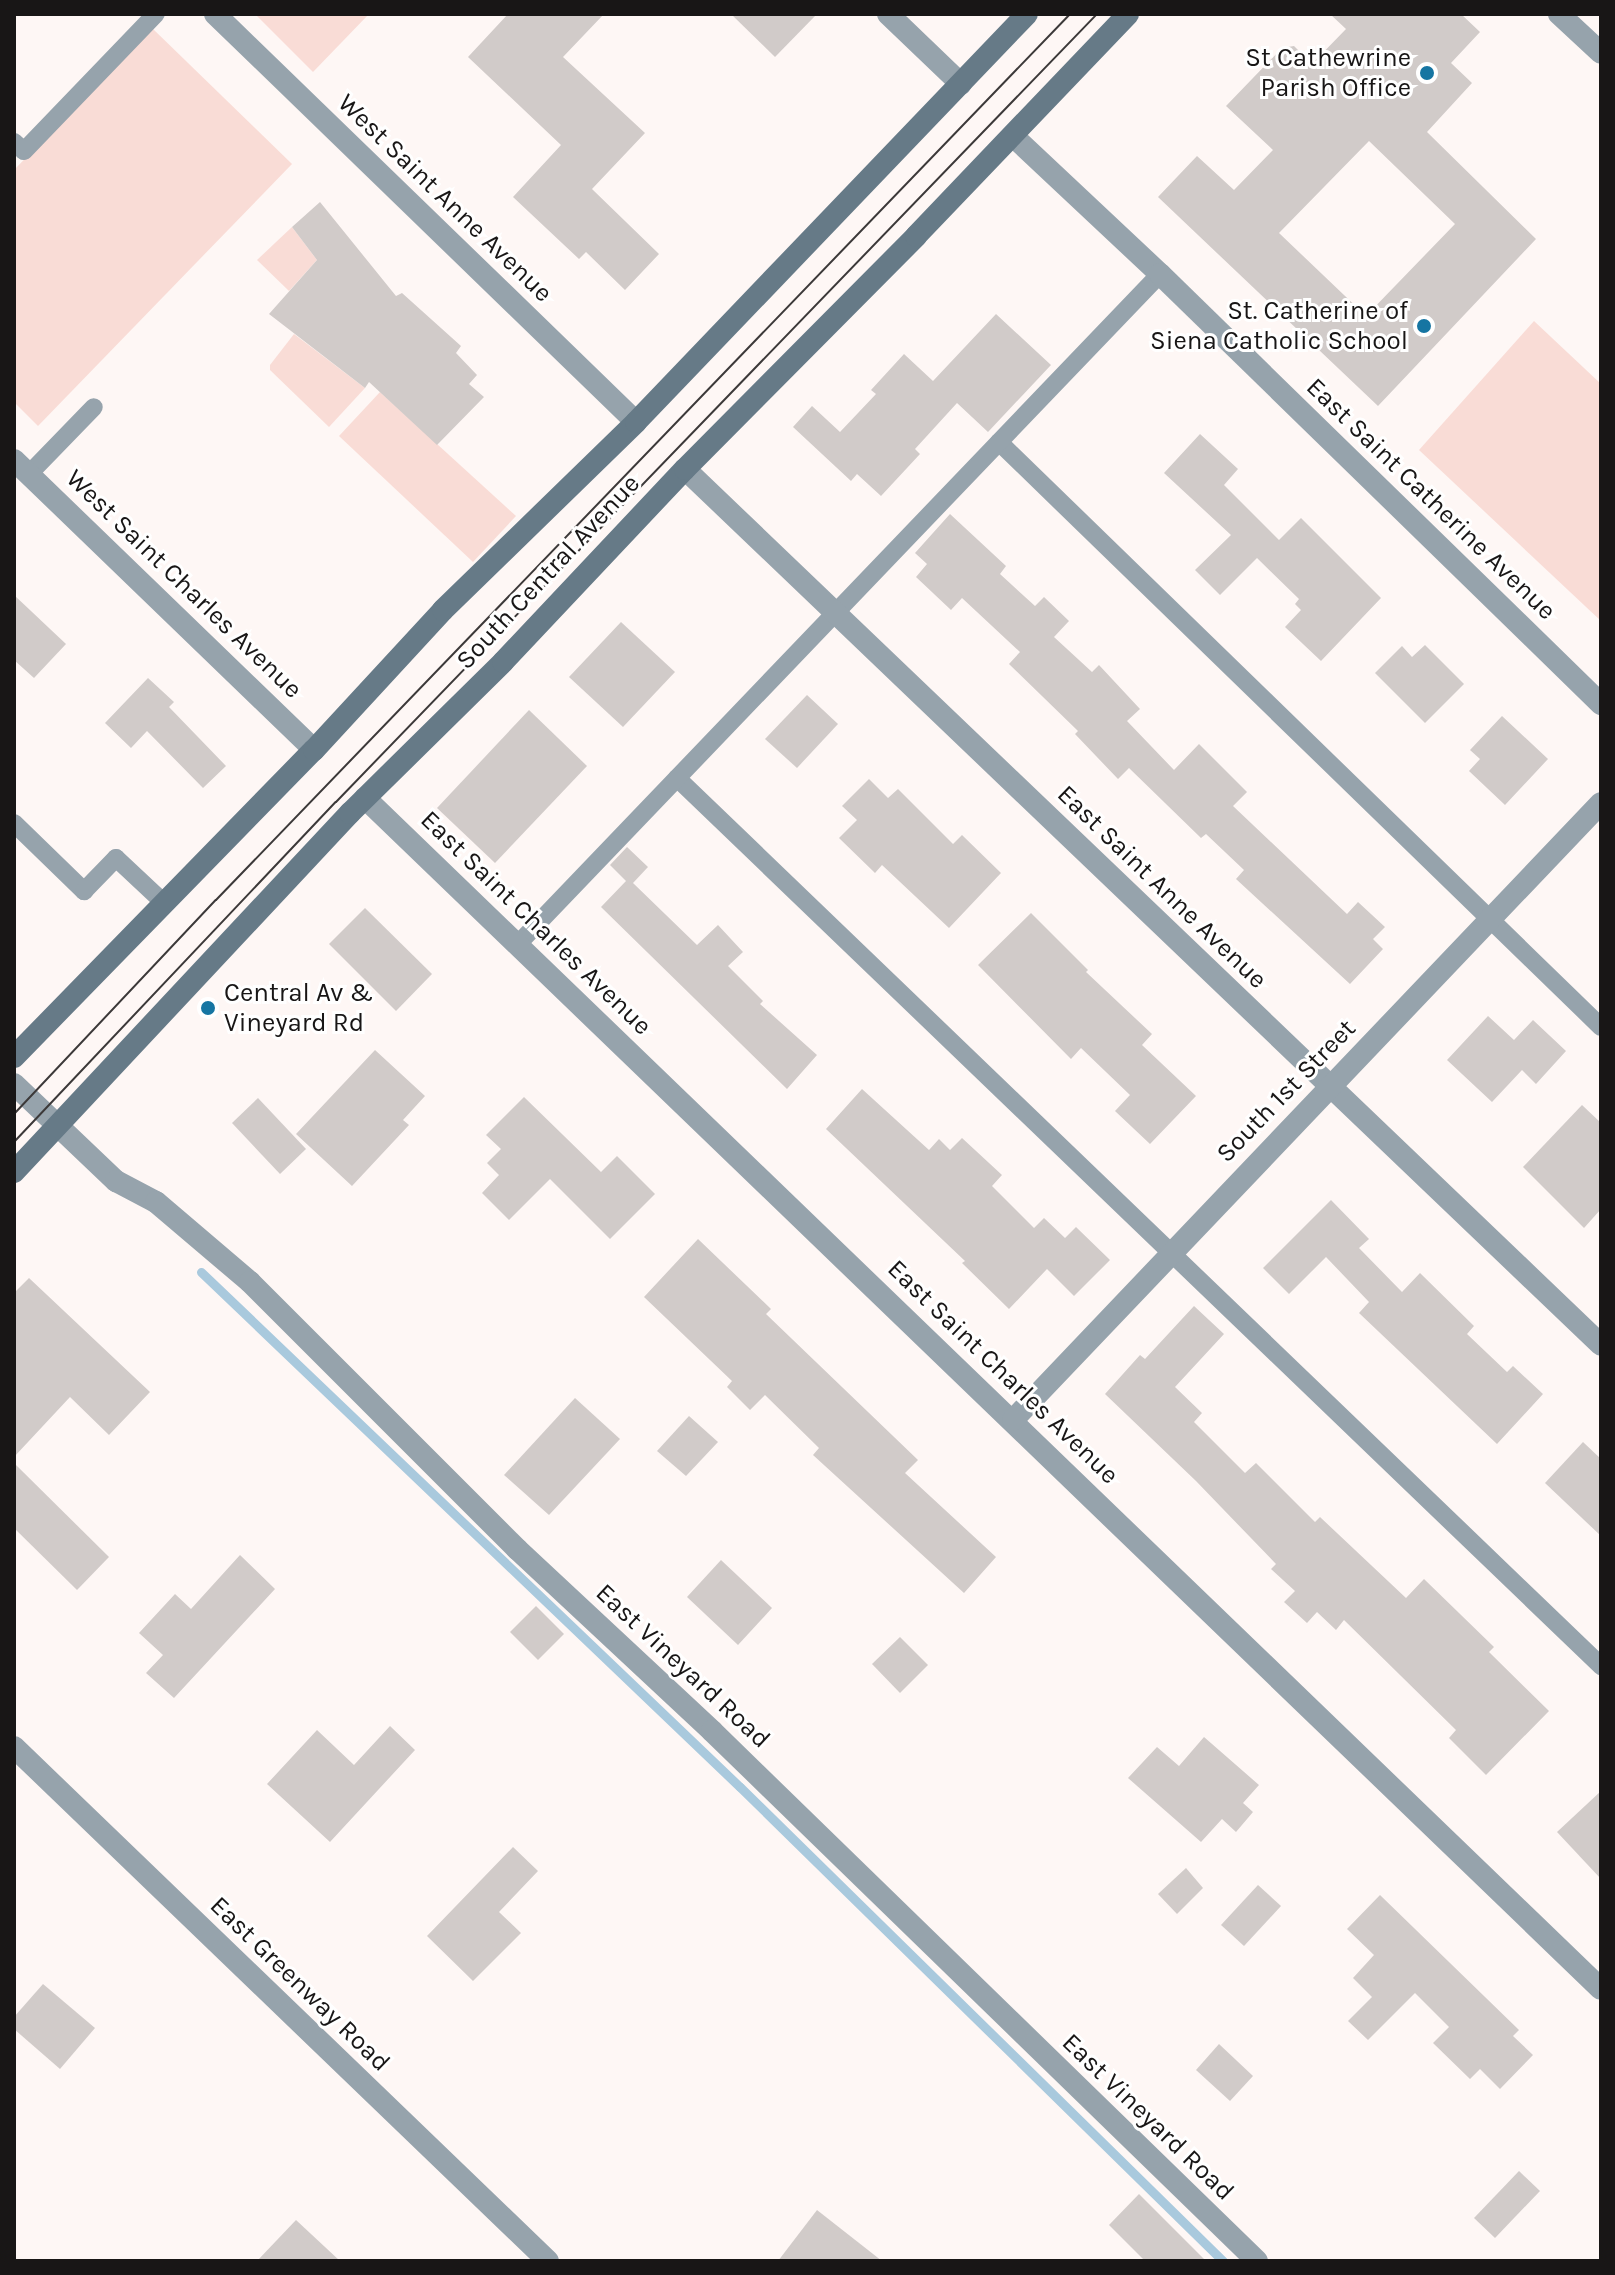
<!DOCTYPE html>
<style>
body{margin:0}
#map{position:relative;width:1615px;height:2275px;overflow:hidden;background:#fef7f5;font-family:Karla,sans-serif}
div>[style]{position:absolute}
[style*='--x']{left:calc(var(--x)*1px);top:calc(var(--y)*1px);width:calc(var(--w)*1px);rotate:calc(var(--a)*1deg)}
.green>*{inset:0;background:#f9dcd6}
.stream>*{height:9px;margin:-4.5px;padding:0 4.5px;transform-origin:4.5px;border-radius:4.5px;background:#a9c9dd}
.building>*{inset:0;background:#d1cbc9}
.service>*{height:18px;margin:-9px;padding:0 9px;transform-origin:9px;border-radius:9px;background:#96a3ac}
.minor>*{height:22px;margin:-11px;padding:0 11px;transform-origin:11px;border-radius:11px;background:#96a3ac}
.secondary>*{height:22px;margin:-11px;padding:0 11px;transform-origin:11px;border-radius:11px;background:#667a87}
.tram>*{height:2px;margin:-1px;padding:0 1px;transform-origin:1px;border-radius:1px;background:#3c3939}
.dots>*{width:22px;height:22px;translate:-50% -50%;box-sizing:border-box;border:4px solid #fff;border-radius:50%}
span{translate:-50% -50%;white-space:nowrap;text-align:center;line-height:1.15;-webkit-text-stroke:6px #fff;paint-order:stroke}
.poi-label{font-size:26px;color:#181616}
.right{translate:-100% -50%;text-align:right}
.left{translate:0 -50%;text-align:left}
.street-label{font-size:26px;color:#181616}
.frame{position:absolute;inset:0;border:16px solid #181616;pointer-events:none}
</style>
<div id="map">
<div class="green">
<div style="clip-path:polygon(255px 14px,369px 14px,313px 72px)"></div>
<div style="clip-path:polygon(152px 28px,292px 164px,38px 426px,14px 402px,14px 170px)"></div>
<div style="clip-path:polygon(292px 227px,317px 260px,289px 291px,257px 260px)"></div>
<div style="clip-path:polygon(1534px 321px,1601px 384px,1601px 621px,1419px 450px)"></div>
<div style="clip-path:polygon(294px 334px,365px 388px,329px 427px,270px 370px,270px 365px)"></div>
<div style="clip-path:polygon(380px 392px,516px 516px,473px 562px,339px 436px)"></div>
</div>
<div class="stream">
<div style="--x:201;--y:1272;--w:745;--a:43.7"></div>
<div style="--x:740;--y:1787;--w:677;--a:44.46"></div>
</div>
<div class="building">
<div style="clip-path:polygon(508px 14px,604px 14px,563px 57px,645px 133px,592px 189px,659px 254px,625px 290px,586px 252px,579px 259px,513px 197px,561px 145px,468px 57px)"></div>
<div style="clip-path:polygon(731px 14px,817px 14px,775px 57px)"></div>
<div style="clip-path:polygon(evenodd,1330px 14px,1461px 14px,1480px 32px,1451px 63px,1472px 83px,1427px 132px,1536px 239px,1378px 406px,1158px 197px,1197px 156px,1234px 190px,1273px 150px,1226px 106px,1282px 48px,1294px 46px,1312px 64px,1346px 29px,1330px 14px,1369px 141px,1455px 224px,1366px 316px,1279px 233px,1369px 141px)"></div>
<div style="clip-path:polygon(320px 202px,396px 296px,402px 293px,461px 346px,456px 353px,477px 375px,469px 384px,484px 397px,437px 445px,369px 382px,365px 388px,269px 314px,317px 260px,292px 227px)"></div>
<div style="clip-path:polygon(996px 314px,1051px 365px,988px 432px,957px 403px,915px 449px,920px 454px,881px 496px,857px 474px,851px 481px,793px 427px,812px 406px,840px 432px,876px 394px,871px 390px,904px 354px,933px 381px)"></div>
<div style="clip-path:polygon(1200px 434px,1238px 469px,1224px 485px,1279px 540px,1301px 518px,1381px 598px,1321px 661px,1285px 627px,1301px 610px,1295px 604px,1299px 599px,1257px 558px,1220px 595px,1195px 570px,1231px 535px,1164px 473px)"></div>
<div style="clip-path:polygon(950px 514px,1006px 566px,1000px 574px,1035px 606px,1044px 597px,1069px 621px,1054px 637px,1092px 672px,1099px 665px,1140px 709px,1127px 721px,1174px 770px,1199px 744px,1247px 792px,1233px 806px,1347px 914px,1358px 902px,1385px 927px,1373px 939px,1383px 949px,1350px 984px,1236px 879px,1244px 870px,1206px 834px,1201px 838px,1129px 768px,1118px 779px,1075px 734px,1078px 731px,1009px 664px,1020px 652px,962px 598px,951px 610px,916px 577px,927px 564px,915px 553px)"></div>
<div style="clip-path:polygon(14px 595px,66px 644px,34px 678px,14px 660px)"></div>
<div style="clip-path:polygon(621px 622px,675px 672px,623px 727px,569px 677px)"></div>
<div style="clip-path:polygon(1425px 645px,1464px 684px,1425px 723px,1375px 673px,1402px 646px,1412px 657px)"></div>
<div style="clip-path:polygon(148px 678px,174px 702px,169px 707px,226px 766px,203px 788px,147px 731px,131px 748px,105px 723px)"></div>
<div style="clip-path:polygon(807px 695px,838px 724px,797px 768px,765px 739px)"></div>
<div style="clip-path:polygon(529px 710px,587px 766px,495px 863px,437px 808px)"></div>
<div style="clip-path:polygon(1502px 716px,1548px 759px,1505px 805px,1469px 771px,1480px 759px,1470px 750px)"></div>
<div style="clip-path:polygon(869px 779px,888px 798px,898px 789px,953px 844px,962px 835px,1001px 873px,949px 928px,882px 865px,875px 873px,839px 838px,857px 820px,842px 806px)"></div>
<div style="clip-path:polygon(627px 847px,648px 867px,633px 883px,697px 945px,718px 925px,743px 952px,728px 966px,763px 1001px,760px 1004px,817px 1055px,787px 1089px,601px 907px,626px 881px,610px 865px)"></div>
<div style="clip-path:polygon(365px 908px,432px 974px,396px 1011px,329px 944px)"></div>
<div style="clip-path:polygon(1031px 913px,1088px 970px,1086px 972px,1152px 1034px,1142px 1045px,1196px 1096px,1150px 1144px,1115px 1111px,1130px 1095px,1081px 1048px,1071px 1059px,978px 965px)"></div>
<div style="clip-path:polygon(1488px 1016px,1514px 1040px,1533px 1020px,1566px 1051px,1536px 1084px,1522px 1070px,1492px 1102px,1447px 1060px)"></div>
<div style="clip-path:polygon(375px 1050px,425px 1096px,403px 1120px,409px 1125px,352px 1186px,296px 1134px)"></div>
<div style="clip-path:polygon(862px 1089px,929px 1150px,939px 1139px,950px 1150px,962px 1138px,1002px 1175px,992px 1186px,1034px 1228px,1044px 1218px,1065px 1238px,1076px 1227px,1110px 1260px,1074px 1296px,1047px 1269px,1009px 1309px,962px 1263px,965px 1261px,826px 1129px)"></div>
<div style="clip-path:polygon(524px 1097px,601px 1172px,617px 1156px,655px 1194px,610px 1239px,550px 1179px,509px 1220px,482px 1193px,499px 1175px,487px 1163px,501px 1149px,486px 1135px)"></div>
<div style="clip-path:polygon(258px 1098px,306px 1149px,280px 1174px,232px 1123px)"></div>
<div style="clip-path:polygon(1582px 1105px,1601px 1123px,1601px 1209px,1584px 1228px,1523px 1167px)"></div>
<div style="clip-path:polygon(1331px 1200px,1369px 1239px,1359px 1248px,1402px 1292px,1420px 1273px,1474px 1326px,1467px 1334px,1507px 1372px,1513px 1366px,1543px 1394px,1497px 1444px,1359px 1313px,1369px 1302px,1326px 1257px,1289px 1294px,1263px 1268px)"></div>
<div style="clip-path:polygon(698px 1239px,771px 1309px,766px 1314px,918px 1460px,905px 1473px,996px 1557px,964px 1593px,813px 1455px,819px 1448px,765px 1395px,750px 1410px,727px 1387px,732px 1381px,644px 1297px)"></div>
<div style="clip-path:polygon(29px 1278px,150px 1392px,109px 1435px,70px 1397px,14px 1457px,14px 1293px)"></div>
<div style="clip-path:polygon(1194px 1306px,1224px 1334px,1175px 1387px,1202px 1413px,1194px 1422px,1245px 1473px,1256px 1463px,1315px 1522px,1320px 1517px,1406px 1598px,1424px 1579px,1494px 1647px,1489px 1652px,1549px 1711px,1486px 1775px,1449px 1738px,1456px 1730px,1344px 1620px,1336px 1630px,1317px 1612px,1307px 1623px,1284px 1602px,1295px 1591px,1271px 1569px,1276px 1564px,1196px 1481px,1105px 1394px,1140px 1355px,1145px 1359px)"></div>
<div style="clip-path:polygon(575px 1398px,620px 1439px,549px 1515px,504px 1475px)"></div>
<div style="clip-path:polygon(689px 1416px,718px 1442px,686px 1476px,657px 1451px)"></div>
<div style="clip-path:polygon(1583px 1442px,1601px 1459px,1601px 1536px,1545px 1483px)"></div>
<div style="clip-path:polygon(14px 1463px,109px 1557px,77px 1590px,14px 1528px)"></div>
<div style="clip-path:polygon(240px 1555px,275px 1589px,174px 1698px,146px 1673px,163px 1655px,139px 1633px,175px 1594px,191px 1609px)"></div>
<div style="clip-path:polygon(721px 1560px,772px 1608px,738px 1645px,687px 1597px)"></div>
<div style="clip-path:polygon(536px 1606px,564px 1634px,538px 1660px,510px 1632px)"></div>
<div style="clip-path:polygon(900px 1637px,928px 1665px,900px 1693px,872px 1664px)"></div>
<div style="clip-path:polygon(390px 1726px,415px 1750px,330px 1842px,267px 1784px,317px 1730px,354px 1765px)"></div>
<div style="clip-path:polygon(1204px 1737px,1259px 1785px,1243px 1803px,1253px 1812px,1236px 1832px,1222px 1819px,1201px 1842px,1128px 1778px,1157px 1747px,1179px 1766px)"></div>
<div style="clip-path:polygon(1601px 1791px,1601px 1879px,1557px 1832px)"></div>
<div style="clip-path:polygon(513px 1847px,538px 1871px,499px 1912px,521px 1933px,473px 1981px,427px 1936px)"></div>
<div style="clip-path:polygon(1186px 1868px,1203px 1888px,1177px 1914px,1158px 1894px)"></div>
<div style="clip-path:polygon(1258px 1885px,1281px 1906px,1244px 1946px,1221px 1925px)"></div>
<div style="clip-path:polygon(1380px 1895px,1519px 2030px,1513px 2036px,1533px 2055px,1500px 2089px,1480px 2069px,1470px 2079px,1433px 2043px,1449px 2027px,1415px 1993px,1368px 2040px,1348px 2021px,1372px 1997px,1353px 1978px,1374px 1955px,1347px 1929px)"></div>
<div style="clip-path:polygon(43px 1984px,95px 2028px,60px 2069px,14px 2029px,14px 2017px)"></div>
<div style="clip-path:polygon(1219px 2044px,1253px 2076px,1230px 2101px,1196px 2070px)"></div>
<div style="clip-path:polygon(1519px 2171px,1540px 2191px,1495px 2238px,1474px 2218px)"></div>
<div style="clip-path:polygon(1139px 2194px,1206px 2261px,1145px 2261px,1109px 2225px)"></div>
<div style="clip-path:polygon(817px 2210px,882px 2261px,778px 2261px)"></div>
<div style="clip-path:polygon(296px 2220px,340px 2261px,257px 2261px)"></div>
</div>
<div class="service">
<div style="--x:14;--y:142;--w:13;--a:42"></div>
<div style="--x:24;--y:151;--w:190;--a:-46.1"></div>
<div style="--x:999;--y:442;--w:839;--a:44.18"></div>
<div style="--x:29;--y:474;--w:93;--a:-45.9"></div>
<div style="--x:677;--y:778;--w:1282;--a:43.86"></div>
<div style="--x:14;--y:823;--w:98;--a:44.2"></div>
<div style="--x:84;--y:891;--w:46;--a:-45.9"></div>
<div style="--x:116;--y:858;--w:64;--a:43.1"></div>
<div style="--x:518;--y:944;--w:928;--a:-46.22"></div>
</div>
<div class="minor">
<div style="--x:215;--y:14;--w:586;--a:44.1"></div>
<div style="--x:888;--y:14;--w:101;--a:43.8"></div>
<div style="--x:1559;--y:14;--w:57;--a:42.9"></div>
<div style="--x:1013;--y:136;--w:202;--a:43.2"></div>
<div style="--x:1160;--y:274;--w:616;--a:44.28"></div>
<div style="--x:14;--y:460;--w:417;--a:44"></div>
<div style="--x:685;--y:469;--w:1267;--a:43.72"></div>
<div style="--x:365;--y:798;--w:1716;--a:43.94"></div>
<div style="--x:14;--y:1084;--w:141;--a:43.6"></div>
<div style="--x:116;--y:1181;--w:45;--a:27.7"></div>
<div style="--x:156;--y:1202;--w:123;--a:40.4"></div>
<div style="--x:250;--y:1282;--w:378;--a:45"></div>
<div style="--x:517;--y:1549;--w:267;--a:43"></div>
<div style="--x:712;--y:1731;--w:760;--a:44.2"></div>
<div style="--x:1013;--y:1420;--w:852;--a:-46.38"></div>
<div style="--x:14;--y:1747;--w:741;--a:43.91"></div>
</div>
<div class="secondary">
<div style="--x:14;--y:1057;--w:429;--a:-45.7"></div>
<div style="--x:314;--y:750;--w:190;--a:-47.3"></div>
<div style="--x:443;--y:610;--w:269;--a:-44.2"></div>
<div style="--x:636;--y:422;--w:565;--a:-46.22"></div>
<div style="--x:14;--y:1172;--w:492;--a:-46.9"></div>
<div style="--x:350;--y:813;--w:215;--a:-44.6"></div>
<div style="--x:503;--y:662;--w:265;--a:-46.7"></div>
<div style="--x:685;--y:469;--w:328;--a:-45.2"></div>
<div style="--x:916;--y:236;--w:307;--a:-46.3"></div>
</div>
<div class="tram">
<div style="--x:14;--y:1114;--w:294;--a:-46.7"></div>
<div style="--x:216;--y:900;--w:1231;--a:-46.05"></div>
<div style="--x:14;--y:1142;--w:468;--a:-46.6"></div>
<div style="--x:336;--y:802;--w:1095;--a:-46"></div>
</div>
<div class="dots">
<div style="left:1427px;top:73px;background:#1675a2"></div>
<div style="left:1424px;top:326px;background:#1675a2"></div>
<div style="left:208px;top:1008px;background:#1675a2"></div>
</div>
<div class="poi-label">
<span class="right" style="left:1411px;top:73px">St Cathewrine<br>Parish Office</span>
<span class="right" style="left:1408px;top:326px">St. Catherine of<br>Siena Catholic School</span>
<span class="left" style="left:224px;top:1008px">Central Av &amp;<br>Vineyard Rd</span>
</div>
<div class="street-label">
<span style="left:445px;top:198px;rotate:44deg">West Saint Anne Avenue</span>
<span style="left:1431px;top:499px;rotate:44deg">East Saint Catherine Avenue</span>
<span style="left:548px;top:572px;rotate:-47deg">South Central Avenue</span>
<span style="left:184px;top:584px;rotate:44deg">West Saint Charles Avenue</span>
<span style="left:1162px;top:887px;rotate:44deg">East Saint Anne Avenue</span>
<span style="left:536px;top:923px;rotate:44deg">East Saint Charles Avenue</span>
<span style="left:1286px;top:1091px;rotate:-46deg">South 1st Street</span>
<span style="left:1003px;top:1372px;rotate:44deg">East Saint Charles Avenue</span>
<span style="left:683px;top:1666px;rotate:43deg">East Vineyard Road</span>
<span style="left:300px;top:1984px;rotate:44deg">East Greenway Road</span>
<span style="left:1148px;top:2117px;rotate:44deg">East Vineyard Road</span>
</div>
<div class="frame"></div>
</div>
